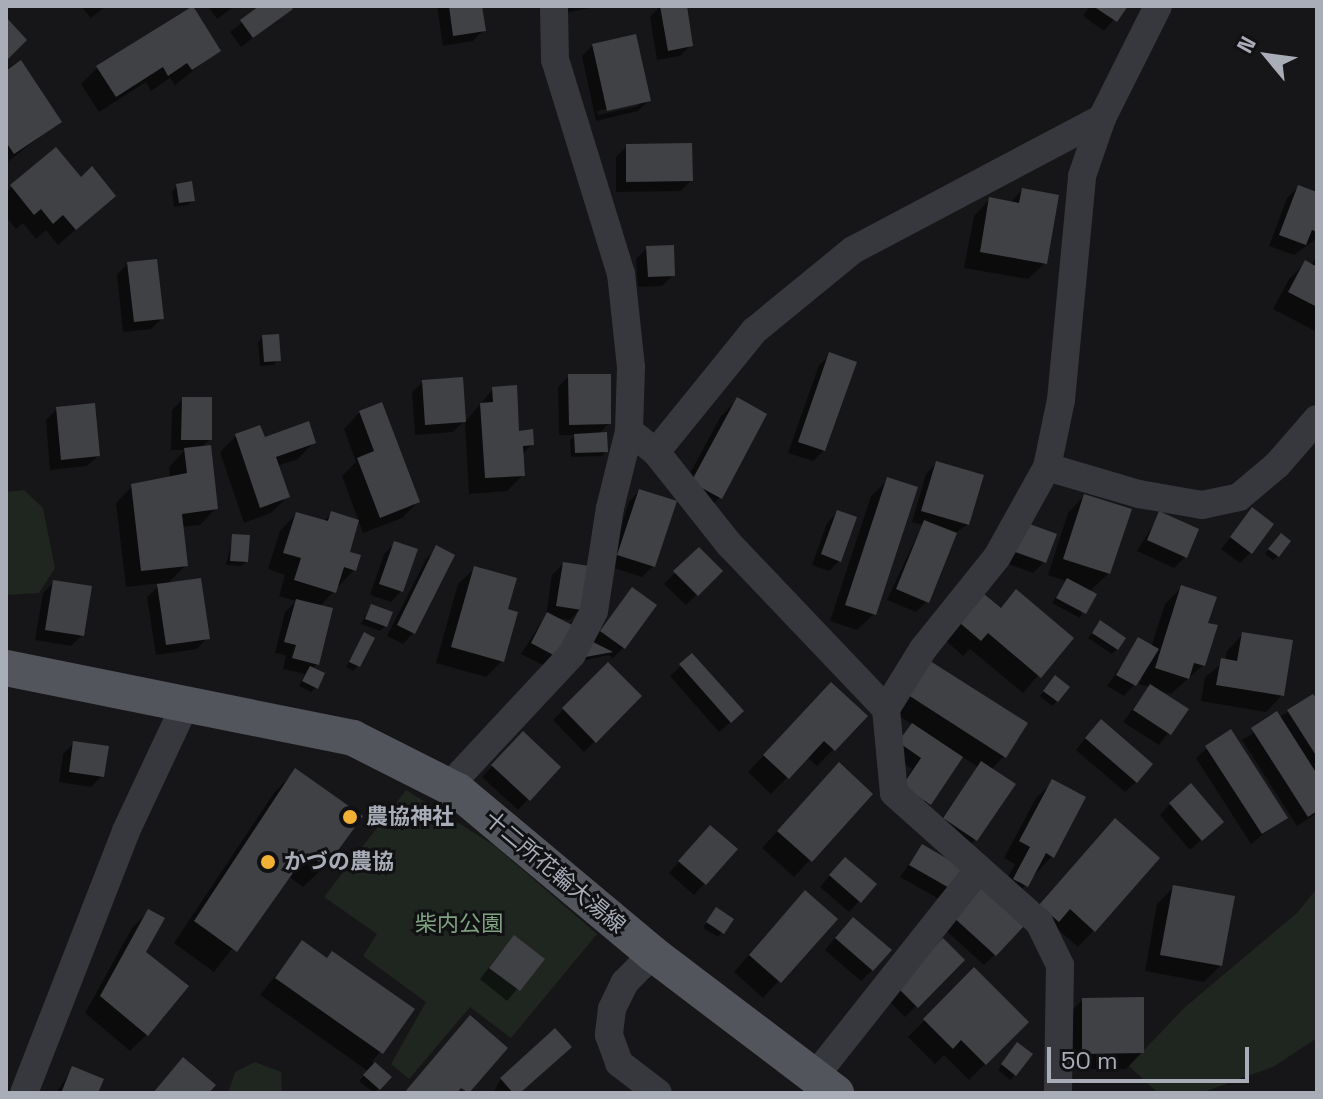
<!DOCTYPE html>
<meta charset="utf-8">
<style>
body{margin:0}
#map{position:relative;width:1323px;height:1099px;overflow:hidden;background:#161618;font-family:"Space Grotesk","Noto Sans JP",sans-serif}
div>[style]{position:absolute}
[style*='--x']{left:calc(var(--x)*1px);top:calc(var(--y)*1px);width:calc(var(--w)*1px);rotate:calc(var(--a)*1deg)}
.green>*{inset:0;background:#1e261f}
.shadow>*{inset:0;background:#0007}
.building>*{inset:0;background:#404145}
.minor>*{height:28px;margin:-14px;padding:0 14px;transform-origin:14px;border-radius:14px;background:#37383d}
.major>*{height:36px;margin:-18px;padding:0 18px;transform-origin:18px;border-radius:18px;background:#53555c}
.dots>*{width:22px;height:22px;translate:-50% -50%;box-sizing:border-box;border:4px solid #111113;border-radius:50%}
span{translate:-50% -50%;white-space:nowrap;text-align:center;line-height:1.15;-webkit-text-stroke:6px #111113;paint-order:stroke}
.poi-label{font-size:22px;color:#a8adb8;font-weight:700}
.left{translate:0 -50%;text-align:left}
.street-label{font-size:22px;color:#a8adb8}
.park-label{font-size:22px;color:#7fa381}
.frame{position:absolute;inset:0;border:8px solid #a8adb8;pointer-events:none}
.north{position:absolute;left:1227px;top:16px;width:80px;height:80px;-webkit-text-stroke:6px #111113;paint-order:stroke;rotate:299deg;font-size:22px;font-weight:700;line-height:32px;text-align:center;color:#a8adb8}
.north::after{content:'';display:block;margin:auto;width:28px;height:36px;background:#a8adb8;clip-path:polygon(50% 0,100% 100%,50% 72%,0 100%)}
.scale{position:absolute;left:1047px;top:1047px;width:202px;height:36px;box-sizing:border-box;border:4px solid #a8adb8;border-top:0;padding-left:10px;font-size:24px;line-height:28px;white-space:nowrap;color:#a8adb8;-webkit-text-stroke:6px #111113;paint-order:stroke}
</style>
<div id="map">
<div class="green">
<div style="clip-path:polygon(24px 490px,43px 508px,55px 568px,39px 593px,6px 595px,6px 492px)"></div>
<div style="clip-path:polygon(406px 790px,495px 846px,597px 934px,511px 1038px,470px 1007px,409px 1079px,391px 1064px,426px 1002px,363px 956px,377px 934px,324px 897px)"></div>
<div style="clip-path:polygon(1317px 888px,1317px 1038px,1273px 1067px,1201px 1093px,1158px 1093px,1129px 1066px,1184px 1008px,1298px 912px)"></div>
<div style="clip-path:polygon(255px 1062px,281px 1072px,282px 1093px,228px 1093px,235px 1072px)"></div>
</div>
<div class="shadow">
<div style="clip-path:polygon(81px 6px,106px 6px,91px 18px)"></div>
<div style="clip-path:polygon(208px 6px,235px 6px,217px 19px)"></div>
<div style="clip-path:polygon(263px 6px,290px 9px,241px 47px,230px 32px)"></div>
<div style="clip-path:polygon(437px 6px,480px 6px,484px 30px,473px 41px,443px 46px)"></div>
<div style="clip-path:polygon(564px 6px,601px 6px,564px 13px)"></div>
<div style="clip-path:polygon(660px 6px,684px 6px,691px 45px,680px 56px,657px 60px,650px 17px)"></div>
<div style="clip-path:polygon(1090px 6px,1125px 6px,1104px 31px,1083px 16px)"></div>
<div style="clip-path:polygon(evenodd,593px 45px,649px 100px,638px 111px,596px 121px,582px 56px,593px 45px,639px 102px,639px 106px,598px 115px,597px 111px,639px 102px)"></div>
<div style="clip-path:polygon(219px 50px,175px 85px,170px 78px,151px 91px,146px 82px,99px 112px,81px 84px,97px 68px)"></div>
<div style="clip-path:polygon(6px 73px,59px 122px,6px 163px)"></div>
<div style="clip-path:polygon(627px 146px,691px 181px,680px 191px,616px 192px,616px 157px)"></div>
<div style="clip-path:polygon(56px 150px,80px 179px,114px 196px,58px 245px,46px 230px,36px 239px,23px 223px,16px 229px,6px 217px,6px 192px)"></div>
<div style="clip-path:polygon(177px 186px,193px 200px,188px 205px,174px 207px,172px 191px)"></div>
<div style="clip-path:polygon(1298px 187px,1317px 194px,1317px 238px,1294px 255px,1269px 246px,1287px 198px)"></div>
<div style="clip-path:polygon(1022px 190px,1045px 263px,1028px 279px,964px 268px,974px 216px,990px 199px,1010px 203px)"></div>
<div style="clip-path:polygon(647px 248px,673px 275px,662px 286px,638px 287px,636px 259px)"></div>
<div style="clip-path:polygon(1317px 255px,1317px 332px,1273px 309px,1289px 279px,1305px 263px,1311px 266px)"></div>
<div style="clip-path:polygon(127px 264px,162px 318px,151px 329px,123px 332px,117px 275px)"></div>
<div style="clip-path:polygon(263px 337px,278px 360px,274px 365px,260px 366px,258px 342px)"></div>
<div style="clip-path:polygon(830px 355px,824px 450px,813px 461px,788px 453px,819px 365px)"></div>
<div style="clip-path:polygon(569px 376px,609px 423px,599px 434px,606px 451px,602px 456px,571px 457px,570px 440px,576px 435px,559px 435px,558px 387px)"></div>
<div style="clip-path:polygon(423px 382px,464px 421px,453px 432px,415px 435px,412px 392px)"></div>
<div style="clip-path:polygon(493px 389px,517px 433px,532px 444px,522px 455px,523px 475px,507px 491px,469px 494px,465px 422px)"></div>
<div style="clip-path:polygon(183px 399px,210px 439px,201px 448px,216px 508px,200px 525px,181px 527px,186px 565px,166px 585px,207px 638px,197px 649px,156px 655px,147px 597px,162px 583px,126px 587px,116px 503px,132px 486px,170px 479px,169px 467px,185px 450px,171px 450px,172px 410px)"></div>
<div style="clip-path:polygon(737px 400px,720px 497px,704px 514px,676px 499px,721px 416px)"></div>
<div style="clip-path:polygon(57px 409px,98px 456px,87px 466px,50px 470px,46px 420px)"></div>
<div style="clip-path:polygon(360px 412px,418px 502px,402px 518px,363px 533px,342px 476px,356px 462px,344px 429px)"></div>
<div style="clip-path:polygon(236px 436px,314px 442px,298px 459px,277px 466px,288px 496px,271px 513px,244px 523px,220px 452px)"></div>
<div style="clip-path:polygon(936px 463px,968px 524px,954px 534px,927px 601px,916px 612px,887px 600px,922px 525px,912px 522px,926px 474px)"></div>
<div style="clip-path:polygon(888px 480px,874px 614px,857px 630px,830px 621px,871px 496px)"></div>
<div style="clip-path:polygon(639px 491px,653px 566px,642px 577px,608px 566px,629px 502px)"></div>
<div style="clip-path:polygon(1084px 496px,1109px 573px,1089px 592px,1080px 618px,1052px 603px,1066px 581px,1048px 575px,1068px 513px)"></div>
<div style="clip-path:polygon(1253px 510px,1251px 552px,1240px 563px,1221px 549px)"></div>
<div style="clip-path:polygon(838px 512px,839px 561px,829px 571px,812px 565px,827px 523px)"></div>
<div style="clip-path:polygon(296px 514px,323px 522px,331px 514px,354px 570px,319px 607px,317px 664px,312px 669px,316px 687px,311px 692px,299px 686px,305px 674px,283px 669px,286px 655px,275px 653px,285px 612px,296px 601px,279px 596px,285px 575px,268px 569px,280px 531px)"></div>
<div style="clip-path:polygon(1160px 514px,1185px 557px,1174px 568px,1137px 551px)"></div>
<div style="clip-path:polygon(233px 536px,246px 562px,241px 566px,226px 565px)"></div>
<div style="clip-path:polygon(1016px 536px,1044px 562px,1033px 573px,1006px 563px)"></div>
<div style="clip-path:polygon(1276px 540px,1278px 556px,1273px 560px,1265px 554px)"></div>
<div style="clip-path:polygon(395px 543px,401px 591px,391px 602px,370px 595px,384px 554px)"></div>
<div style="clip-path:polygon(437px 548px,452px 555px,413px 633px,403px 644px,387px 636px,426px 559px)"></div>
<div style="clip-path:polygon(699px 549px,720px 571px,686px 605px,664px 584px)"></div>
<div style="clip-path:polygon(563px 564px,580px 609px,570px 620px,555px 618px,571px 627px,545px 666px,521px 654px,546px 615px,552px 575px)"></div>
<div style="clip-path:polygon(475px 568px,506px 610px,502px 661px,486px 677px,436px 663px,458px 584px)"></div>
<div style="clip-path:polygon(54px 582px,82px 635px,71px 646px,35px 640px,43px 593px)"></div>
<div style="clip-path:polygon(1182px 587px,1203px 665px,1171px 694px,1160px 691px,1186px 709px,1159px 745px,1123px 722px,1149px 687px,1139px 684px,1142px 676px,1124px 696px,1107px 686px,1139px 639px,1151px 647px,1165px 604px)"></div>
<div style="clip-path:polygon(632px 589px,623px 648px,613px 658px,608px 655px,577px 662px)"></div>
<div style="clip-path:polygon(1017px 592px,1071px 638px,1023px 693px,970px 649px,963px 656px,945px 640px,968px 613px,1000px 609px)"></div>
<div style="clip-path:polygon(371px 606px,385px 626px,380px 631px,361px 624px)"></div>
<div style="clip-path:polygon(1096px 628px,1117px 649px,1112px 654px,1088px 638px)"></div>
<div style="clip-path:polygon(1243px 634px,1282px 695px,1266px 712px,1201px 701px,1205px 677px,1225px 661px,1227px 651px)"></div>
<div style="clip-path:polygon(365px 635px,358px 666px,353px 671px,346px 667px)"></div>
<div style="clip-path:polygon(692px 656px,731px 722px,719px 732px,670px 676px)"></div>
<div style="clip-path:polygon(608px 664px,639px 696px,584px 752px,553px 720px)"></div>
<div style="clip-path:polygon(911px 678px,1004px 756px,991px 770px,975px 840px,965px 850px,934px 829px,978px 767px,961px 756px,918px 815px,893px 797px,912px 769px,889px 754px,913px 725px,890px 710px)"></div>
<div style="clip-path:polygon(1051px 683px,1057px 701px,1052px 706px,1040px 696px)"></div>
<div style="clip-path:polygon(815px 701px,865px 716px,817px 766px,807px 757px,771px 794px,748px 772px)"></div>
<div style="clip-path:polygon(1317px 703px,1317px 813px,1297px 826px,1242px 740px,1288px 712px)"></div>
<div style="clip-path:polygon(1090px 733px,1136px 782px,1125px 792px,1076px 750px)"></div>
<div style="clip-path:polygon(523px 734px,558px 767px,518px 810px,482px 777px)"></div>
<div style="clip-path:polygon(74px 743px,102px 776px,91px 787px,59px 782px,63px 754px)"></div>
<div style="clip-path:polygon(1207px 748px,1285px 817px,1251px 844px,1196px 758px)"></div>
<div style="clip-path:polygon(295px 771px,325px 866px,303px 887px,288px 876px,214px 972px,174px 943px,274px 793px)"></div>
<div style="clip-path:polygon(823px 781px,871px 794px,794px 877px,762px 848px)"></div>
<div style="clip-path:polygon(1053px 782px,1052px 856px,1010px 902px,998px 896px,1015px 864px,1004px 858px,1036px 798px)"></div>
<div style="clip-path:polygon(1170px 804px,1210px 832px,1190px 850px,1160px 815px)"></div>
<div style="clip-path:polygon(1115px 821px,1094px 930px,1078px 947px,1053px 925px,1024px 922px)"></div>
<div style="clip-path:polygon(700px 838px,735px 849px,694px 895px,669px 873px)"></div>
<div style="clip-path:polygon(922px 846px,961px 869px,939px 899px,900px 877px)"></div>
<div style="clip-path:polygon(834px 870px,859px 901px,849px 912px,820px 887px)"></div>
<div style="clip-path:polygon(1174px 887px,1220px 966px,1204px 982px,1145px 971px,1157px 904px)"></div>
<div style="clip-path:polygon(969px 900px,995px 954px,984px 965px,943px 928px)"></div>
<div style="clip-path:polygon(789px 909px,835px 919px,763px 998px,734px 972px)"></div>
<div style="clip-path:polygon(149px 911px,144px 952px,146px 1035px,130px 1051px,85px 1013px,132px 928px)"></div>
<div style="clip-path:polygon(712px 915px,722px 932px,718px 937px,703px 928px)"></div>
<div style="clip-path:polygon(842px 930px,872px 970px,861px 981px,825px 950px)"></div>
<div style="clip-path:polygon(943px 941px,962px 960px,905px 1017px,886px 998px)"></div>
<div style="clip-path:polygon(302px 943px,412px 1010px,372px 1062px,389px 1077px,374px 1093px,359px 1081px,368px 1071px,260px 995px)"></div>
<div style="clip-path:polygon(504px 948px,542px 959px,507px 1001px,480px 979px)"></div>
<div style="clip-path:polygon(974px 970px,1026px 1022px,969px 1080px,944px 1055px,935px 1064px,908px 1037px)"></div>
<div style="clip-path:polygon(1082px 1000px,1142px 1052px,1126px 1069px,1067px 1069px,1066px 1017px)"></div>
<div style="clip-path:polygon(555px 1031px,518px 1093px,493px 1093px,501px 1079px)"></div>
<div style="clip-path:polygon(1013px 1049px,1015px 1075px,1010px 1080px,998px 1070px)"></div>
<div style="clip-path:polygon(73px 1068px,96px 1093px,56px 1093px)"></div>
</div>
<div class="building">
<div style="clip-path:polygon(193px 6px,221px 51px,192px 70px,187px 63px,168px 76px,163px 67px,116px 97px,96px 66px)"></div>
<div style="clip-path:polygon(259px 6px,290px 6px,293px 9px,253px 38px,240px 20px)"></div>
<div style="clip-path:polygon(449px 6px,482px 6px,486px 31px,453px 36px)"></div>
<div style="clip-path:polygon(660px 6px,687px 6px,693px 46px,668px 51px)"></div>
<div style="clip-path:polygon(1093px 6px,1128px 6px,1117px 22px)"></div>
<div style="clip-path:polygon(6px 17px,27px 40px,6px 61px)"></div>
<div style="clip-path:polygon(636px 34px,651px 101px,607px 111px,592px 44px)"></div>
<div style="clip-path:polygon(21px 60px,62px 122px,14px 154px,6px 142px,6px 71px)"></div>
<div style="clip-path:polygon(692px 143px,693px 181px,626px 182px,626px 144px)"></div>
<div style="clip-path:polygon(56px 147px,81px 177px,92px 166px,116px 196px,76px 230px,63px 215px,53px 224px,41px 209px,34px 215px,10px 185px)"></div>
<div style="clip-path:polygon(192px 181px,195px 201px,179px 203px,176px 184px)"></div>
<div style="clip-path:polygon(1298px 185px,1317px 192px,1317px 232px,1312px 230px,1306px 245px,1279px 235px)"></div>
<div style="clip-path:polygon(1022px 188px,1059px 195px,1047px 264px,980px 252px,989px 197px,1019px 203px)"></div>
<div style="clip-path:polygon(674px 245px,675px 276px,648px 277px,646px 246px)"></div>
<div style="clip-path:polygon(157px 259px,164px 319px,134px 322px,127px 262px)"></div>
<div style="clip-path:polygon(1305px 260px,1317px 267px,1317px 307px,1288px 292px)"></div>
<div style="clip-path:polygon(279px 334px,281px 361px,264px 362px,262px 335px)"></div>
<div style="clip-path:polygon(829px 352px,857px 362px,825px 451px,798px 442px)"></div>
<div style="clip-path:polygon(568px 374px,611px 374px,611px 424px,569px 425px)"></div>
<div style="clip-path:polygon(463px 377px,466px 422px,425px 425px,422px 380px)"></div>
<div style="clip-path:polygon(517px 385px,519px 431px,533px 429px,534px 445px,523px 446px,525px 476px,485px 478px,480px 403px,493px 402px,492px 387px)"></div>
<div style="clip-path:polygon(182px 397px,212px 397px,212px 440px,181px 440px)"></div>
<div style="clip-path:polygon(737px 397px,767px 414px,722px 499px,691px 482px)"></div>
<div style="clip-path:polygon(382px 402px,420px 502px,380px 518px,357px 458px,374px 451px,359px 411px)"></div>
<div style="clip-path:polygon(95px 403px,100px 456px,61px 460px,56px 407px)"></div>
<div style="clip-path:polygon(309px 421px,316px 443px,276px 457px,290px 497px,260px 508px,235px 434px,260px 425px,265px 437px)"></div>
<div style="clip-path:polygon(607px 432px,608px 452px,575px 453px,574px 434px)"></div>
<div style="clip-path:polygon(211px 445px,218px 509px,182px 514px,188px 566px,141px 571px,131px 484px,187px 473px,184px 448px)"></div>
<div style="clip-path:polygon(936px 461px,984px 475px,969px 525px,921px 511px)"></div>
<div style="clip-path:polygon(887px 477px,918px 487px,876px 615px,845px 605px)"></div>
<div style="clip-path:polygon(639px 489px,677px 501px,655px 567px,617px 555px)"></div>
<div style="clip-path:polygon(1084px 494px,1132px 509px,1110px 574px,1063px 559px)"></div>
<div style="clip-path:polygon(1252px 507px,1274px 524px,1252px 554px,1230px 537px)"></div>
<div style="clip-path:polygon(837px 510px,857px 517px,841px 562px,821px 554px)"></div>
<div style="clip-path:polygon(331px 511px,359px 520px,350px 552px,361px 555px,356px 571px,344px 567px,336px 593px,294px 580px,301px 558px,283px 553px,296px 512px,328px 521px)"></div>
<div style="clip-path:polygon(1159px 511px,1199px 529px,1187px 558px,1147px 540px)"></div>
<div style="clip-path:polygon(924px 520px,957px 533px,929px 603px,896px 589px)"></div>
<div style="clip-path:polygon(1027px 523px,1057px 534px,1046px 563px,1015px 552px)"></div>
<div style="clip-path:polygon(1281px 533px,1291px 541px,1279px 557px,1268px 549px)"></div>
<div style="clip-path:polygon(232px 534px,250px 535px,248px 562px,230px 561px)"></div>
<div style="clip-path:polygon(394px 541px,418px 549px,403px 592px,379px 584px)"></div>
<div style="clip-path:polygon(436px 545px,455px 555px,415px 634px,397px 625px)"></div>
<div style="clip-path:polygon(699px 547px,723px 571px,698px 596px,673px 571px)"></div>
<div style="clip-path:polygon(563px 562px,590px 566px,582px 610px,556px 606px)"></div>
<div style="clip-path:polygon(474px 566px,517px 578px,508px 609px,518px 612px,504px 662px,451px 647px)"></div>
<div style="clip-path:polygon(201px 578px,210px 639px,166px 645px,157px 584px)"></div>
<div style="clip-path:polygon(1067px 578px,1097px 594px,1086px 614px,1056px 598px)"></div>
<div style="clip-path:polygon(53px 580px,92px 586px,84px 636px,45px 630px)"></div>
<div style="clip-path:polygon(1181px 585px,1217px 597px,1208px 623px,1218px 625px,1205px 666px,1194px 663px,1189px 679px,1155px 668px)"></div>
<div style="clip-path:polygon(632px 587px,657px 605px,625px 649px,600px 631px)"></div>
<div style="clip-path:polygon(1016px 589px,1074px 638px,1041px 678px,988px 633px,981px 641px,960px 623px,984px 594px,1001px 608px)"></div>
<div style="clip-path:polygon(296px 599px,333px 608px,319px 665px,292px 658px,296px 645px,284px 642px)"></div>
<div style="clip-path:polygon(371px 604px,393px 612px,387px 627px,365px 619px)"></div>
<div style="clip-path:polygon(547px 612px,574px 626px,557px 657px,531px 643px)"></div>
<div style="clip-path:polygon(1100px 620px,1126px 638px,1118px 650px,1092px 633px)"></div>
<div style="clip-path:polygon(364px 632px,375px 638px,360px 667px,349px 662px)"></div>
<div style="clip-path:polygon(1242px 632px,1293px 640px,1284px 696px,1216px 685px,1221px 658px,1237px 661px)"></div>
<div style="clip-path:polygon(1138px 637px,1159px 649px,1136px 686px,1116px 675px)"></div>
<div style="clip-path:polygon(587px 639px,613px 652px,580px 658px)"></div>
<div style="clip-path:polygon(692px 653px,744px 711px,731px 723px,679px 664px)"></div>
<div style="clip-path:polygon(927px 659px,1028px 723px,1006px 758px,905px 693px)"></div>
<div style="clip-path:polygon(608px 662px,642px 696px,596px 743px,562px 708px)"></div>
<div style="clip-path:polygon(310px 666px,325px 673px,318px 689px,302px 681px)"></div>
<div style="clip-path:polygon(1055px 675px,1070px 687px,1058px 702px,1043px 691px)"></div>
<div style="clip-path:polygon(831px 682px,868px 716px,835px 751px,824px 741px,789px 779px,763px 755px)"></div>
<div style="clip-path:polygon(1150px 684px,1189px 709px,1171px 735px,1133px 710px)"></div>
<div style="clip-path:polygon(1313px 694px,1317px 699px,1317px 757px,1287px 710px)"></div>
<div style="clip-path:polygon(1277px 711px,1317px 774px,1317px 811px,1308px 817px,1251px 728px)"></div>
<div style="clip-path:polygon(1101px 719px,1153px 764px,1137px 783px,1085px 738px)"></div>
<div style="clip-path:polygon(912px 723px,963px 757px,931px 805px,902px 786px,921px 758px,898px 742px)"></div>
<div style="clip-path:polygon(1231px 729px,1288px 818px,1262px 834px,1205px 746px)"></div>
<div style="clip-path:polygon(523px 731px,561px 767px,530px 801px,491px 765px)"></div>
<div style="clip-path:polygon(73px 741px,109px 746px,104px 777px,69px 772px)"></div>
<div style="clip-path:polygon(981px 761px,1016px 784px,977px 841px,943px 818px)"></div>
<div style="clip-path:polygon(839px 762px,873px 794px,812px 862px,777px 831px)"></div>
<div style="clip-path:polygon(295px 768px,363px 816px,326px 867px,307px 853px,237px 952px,194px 921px)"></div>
<div style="clip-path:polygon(1052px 779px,1086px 797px,1054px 858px,1046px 853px,1028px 887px,1013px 879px,1030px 847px,1019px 841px)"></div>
<div style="clip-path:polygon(1191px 783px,1224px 822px,1202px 841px,1169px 803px)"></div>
<div style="clip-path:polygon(1115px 818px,1160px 858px,1095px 932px,1070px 909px,1059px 922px,1039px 905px)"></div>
<div style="clip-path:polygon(710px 825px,738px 849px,706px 885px,678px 861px)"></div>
<div style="clip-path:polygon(922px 844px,963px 868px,951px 889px,909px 865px)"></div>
<div style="clip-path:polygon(845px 857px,877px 884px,861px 903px,829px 875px)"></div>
<div style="clip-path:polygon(1173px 885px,1235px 896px,1222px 966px,1160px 955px)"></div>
<div style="clip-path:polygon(980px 886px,1024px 926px,996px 956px,952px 916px)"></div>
<div style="clip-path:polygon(805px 890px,838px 919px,781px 983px,749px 955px)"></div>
<div style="clip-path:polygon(716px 907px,734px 919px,724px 934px,706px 922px)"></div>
<div style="clip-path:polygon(148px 909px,165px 918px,146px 952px,189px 986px,148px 1036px,100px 996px)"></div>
<div style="clip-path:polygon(853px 917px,892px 950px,873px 971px,835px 938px)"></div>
<div style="clip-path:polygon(514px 935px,545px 959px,520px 991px,489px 968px)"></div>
<div style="clip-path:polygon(943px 938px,965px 960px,918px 1008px,896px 986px)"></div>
<div style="clip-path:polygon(302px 940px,327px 958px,332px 951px,415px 1009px,383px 1054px,275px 978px)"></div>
<div style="clip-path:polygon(974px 967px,1029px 1022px,986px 1065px,961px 1040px,953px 1049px,923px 1019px)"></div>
<div style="clip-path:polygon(1144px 997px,1144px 1053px,1082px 1054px,1082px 998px)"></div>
<div style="clip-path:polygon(470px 1015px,508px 1048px,469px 1093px,461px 1088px,457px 1093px,404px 1093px)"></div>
<div style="clip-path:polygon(555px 1028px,572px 1047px,520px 1093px,513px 1093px,500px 1078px)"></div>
<div style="clip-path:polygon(1017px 1042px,1033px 1054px,1016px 1076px,1001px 1064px)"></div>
<div style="clip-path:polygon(183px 1057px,216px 1085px,209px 1093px,153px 1093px)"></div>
<div style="clip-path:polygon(375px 1062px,392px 1077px,380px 1090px,363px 1075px)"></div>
<div style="clip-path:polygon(72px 1066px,104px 1079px,98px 1093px,61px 1093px)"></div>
</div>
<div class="minor">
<div style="--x:629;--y:431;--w:34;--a:38"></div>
<div style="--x:656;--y:452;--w:117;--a:51.6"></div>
<div style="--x:729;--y:544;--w:228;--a:46.4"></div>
<div style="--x:886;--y:709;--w:84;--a:84.6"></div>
<div style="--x:894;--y:793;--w:194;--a:41.7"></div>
<div style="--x:1039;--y:922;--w:48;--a:64"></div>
<div style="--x:1060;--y:965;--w:128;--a:90.9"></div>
<div style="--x:656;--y:452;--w:156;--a:-51"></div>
<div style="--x:754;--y:331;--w:128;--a:-39.3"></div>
<div style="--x:853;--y:250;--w:282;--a:-27.9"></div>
<div style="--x:1047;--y:467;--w:96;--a:16.4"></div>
<div style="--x:1139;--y:494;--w:64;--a:9.9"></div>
<div style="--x:1202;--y:505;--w:38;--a:-12"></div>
<div style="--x:1239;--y:497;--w:50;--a:-40.1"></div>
<div style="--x:1277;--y:465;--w:61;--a:-49"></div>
<div style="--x:886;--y:709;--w:70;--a:-58.3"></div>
<div style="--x:923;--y:649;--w:118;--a:-51.2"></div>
<div style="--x:997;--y:557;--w:103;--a:-60.9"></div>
<div style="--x:1047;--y:467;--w:68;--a:-78.2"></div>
<div style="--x:1061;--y:400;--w:225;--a:-84.6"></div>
<div style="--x:1082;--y:176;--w:61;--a:-71"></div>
<div style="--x:1102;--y:118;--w:125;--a:-63.4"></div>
<div style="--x:449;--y:786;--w:180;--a:-47"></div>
<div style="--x:572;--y:654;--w:48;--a:-62.9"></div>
<div style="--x:594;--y:611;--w:104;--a:-81.2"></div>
<div style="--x:610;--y:508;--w:79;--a:-76.1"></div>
<div style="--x:629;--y:431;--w:64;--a:-88.2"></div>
<div style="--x:631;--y:367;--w:94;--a:-96.1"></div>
<div style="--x:621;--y:274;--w:224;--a:-107.1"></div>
<div style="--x:555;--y:60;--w:54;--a:-91.1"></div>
<div style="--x:653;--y:954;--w:40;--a:135"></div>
<div style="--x:625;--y:982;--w:30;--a:116"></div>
<div style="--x:612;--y:1009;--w:26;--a:97"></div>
<div style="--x:609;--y:1035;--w:30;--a:70"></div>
<div style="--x:619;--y:1063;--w:49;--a:37.6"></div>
<div style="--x:815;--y:1076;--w:263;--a:-51.6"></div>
<div style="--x:24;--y:1093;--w:281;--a:-68.7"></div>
<div style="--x:126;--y:831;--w:139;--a:-64.9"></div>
</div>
<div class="major">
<div style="--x:6;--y:668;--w:354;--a:11.4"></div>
<div style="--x:353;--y:738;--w:118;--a:26.8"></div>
<div style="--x:458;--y:791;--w:254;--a:39.9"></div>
<div style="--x:653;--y:954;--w:230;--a:37.2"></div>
</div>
<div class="dots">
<div style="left:350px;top:817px;background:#f2b134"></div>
<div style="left:268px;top:862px;background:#f2b134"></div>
</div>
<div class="poi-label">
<span class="left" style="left:366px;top:817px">農協神社</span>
<span class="left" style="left:284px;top:862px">かづの農協</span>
</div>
<div class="street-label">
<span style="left:555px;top:872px;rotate:40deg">十二所花輪大湯線</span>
</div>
<div class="park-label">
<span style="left:459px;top:924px">柴内公園</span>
</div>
<div class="frame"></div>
<div class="north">N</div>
<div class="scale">50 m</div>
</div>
